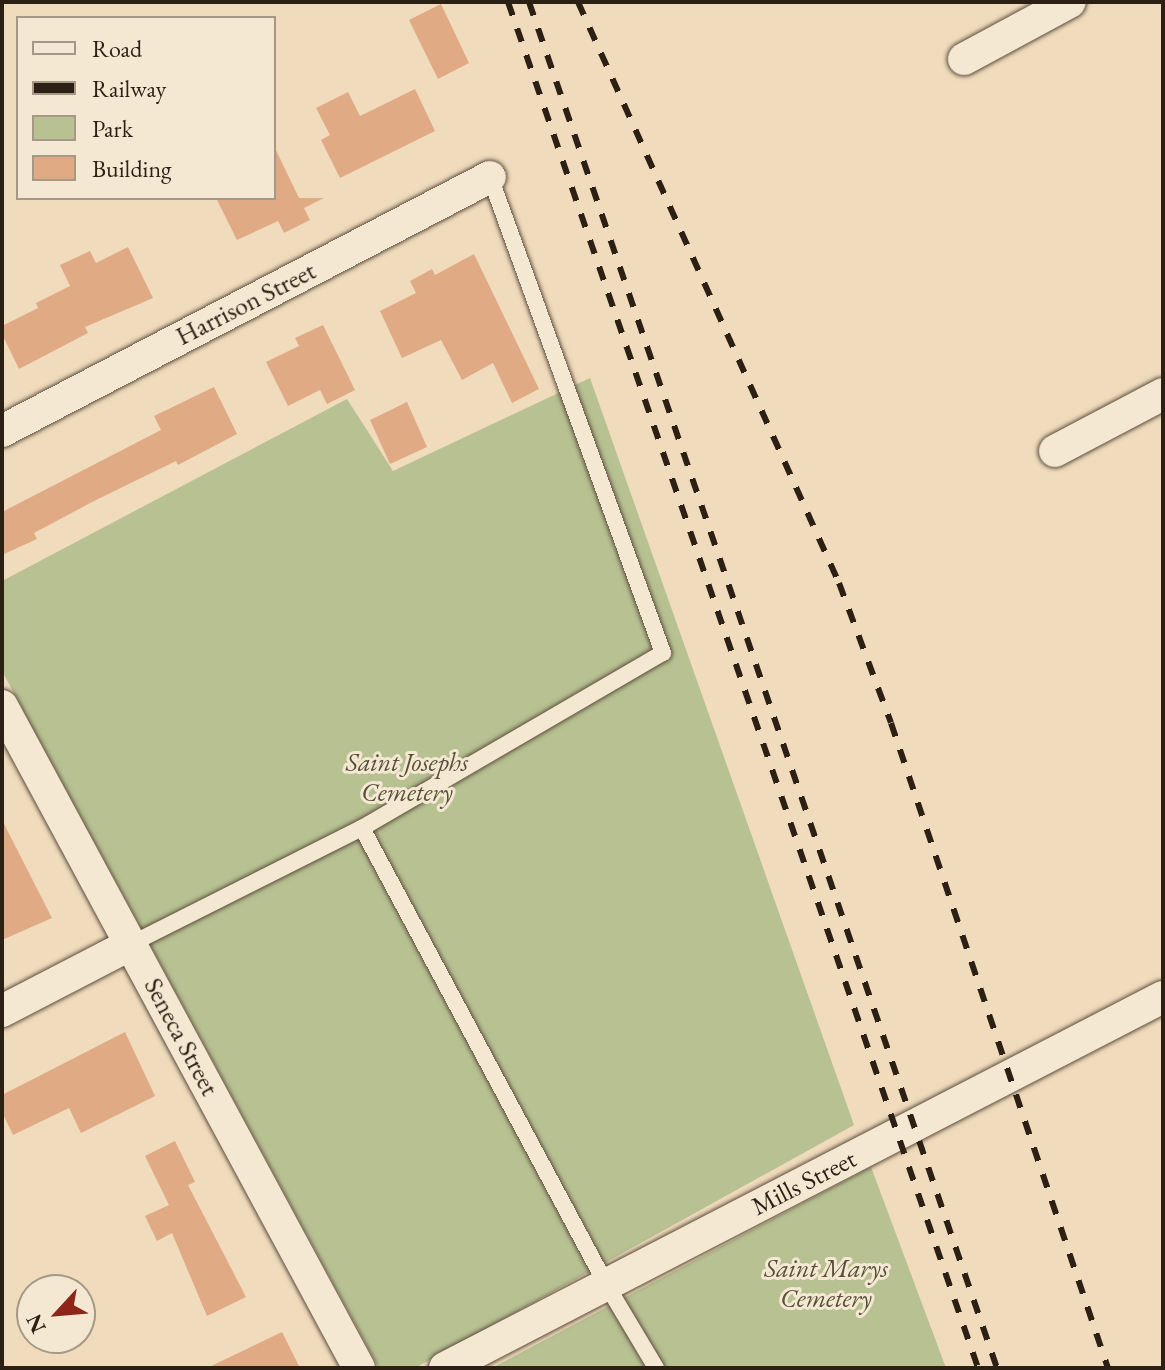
<!DOCTYPE html>
<style>
body{margin:0}
#map{position:relative;width:1165px;height:1370px;overflow:hidden;background:#f0dbbc;font-family:"EB Garamond",serif}
div>[style]{position:absolute}
[style*='--x']{left:calc(var(--x)*1px);top:calc(var(--y)*1px);width:calc(var(--w)*1px);rotate:calc(var(--a)*1deg)}
.green>*{inset:0;background:#b7c192}
.building>*{inset:0;background:#e0ab84}
.roads{filter:drop-shadow(0 0 2px #5d4e3d) drop-shadow(0 0 2px #5d4e3d)}
.service>*{height:16px;margin:-8px;padding:0 8px;transform-origin:8px;border-radius:8px;background:#f5e8d3}
.minor>*{height:32px;margin:-16px;padding:0 16px;transform-origin:16px;border-radius:16px;background:#f5e8d3}
.rail>*{height:6px;margin-top:-3px;transform-origin:0;background:repeating-linear-gradient(90deg,#2c1f13 0 14px,transparent 0 28px)}
span{translate:-50% -50%;white-space:nowrap;text-align:center;line-height:1.15;-webkit-text-stroke:6px #f5e8d3;paint-order:stroke}
.street-label{font-size:26px;color:#2c1f13}
.park-label{font-size:26px;color:#565039;font-style:italic}
.frame{position:absolute;inset:0;border:4px solid #2c1f13;pointer-events:none}
.legend{position:absolute;left:16px;top:16px;width:260px;height:184px;box-sizing:border-box;background:#f5e8d3;border:2px solid #a59886;margin:0;padding:10px 14px;list-style:none;font-size:24px;color:#2c1f13}
.legend li{display:flex;align-items:center;gap:16px;height:40px}
.legend b{width:40px;border:2px solid #a59886}
.north{position:absolute;left:16px;top:1274px;width:80px;height:80px;box-sizing:border-box;background:#f5e8d3;border:2px solid #a59886;border-radius:50%;rotate:244deg;font-size:22px;font-weight:700;line-height:32px;text-align:center;color:#2c1f13}
.north::after{content:'';display:block;margin:auto;width:28px;height:36px;background:#8f2418;clip-path:polygon(50% 0,100% 100%,50% 72%,0 100%)}
</style>
<div id="map">
<div class="green">
<div style="clip-path:polygon(590px 378px,854px 1125px,415px 1368px,379px 1368px,2px 671px,2px 581px,347px 399px,393px 471px)"></div>
<div style="clip-path:polygon(871px 1167px,946px 1368px,492px 1368px)"></div>
</div>
<div class="building">
<div style="clip-path:polygon(441px 4px,469px 63px,438px 79px,409px 20px)"></div>
<div style="clip-path:polygon(415px 89px,435px 131px,340px 178px,321px 140px,330px 135px,316px 108px,348px 92px,360px 116px)"></div>
<div style="clip-path:polygon(274px 146px,299px 198px,324px 198px,304px 208px,310px 220px,284px 233px,278px 221px,237px 240px,216px 198px,274px 198px)"></div>
<div style="clip-path:polygon(128px 247px,153px 298px,85px 327px,88px 333px,19px 369px,2px 334px,2px 326px,38px 308px,36px 303px,70px 286px,60px 265px,90px 251px,96px 263px)"></div>
<div style="clip-path:polygon(474px 254px,539px 389px,512px 403px,493px 363px,462px 380px,441px 340px,402px 358px,380px 311px,416px 293px,410px 281px,432px 269px,435px 275px)"></div>
<div style="clip-path:polygon(323px 325px,355px 390px,327px 404px,320px 390px,288px 406px,266px 362px,299px 346px,295px 338px)"></div>
<div style="clip-path:polygon(214px 387px,237px 434px,178px 465px,176px 461px,94px 501px,34px 533px,37px 539px,2px 555px,2px 512px,161px 430px,154px 416px)"></div>
<div style="clip-path:polygon(407px 402px,427px 447px,390px 464px,370px 420px)"></div>
<div style="clip-path:polygon(2px 820px,52px 918px,2px 940px)"></div>
<div style="clip-path:polygon(125px 1032px,155px 1096px,81px 1133px,69px 1108px,13px 1135px,2px 1112px,2px 1095px)"></div>
<div style="clip-path:polygon(175px 1141px,195px 1182px,188px 1185px,246px 1297px,207px 1316px,172px 1233px,157px 1241px,145px 1216px,169px 1205px,145px 1156px)"></div>
<div style="clip-path:polygon(282px 1332px,300px 1368px,207px 1368px)"></div>
</div>
<div class="roads">
<div class="service">
<div style="--x:362;--y:828;--w:517;--a:61.85"></div>
<div style="--x:606;--y:1284;--w:98;--a:59.2"></div>
<div style="--x:131;--y:944;--w:258;--a:-26.7"></div>
<div style="--x:362;--y:828;--w:348;--a:-30.2"></div>
<div style="--x:663;--y:653;--w:506;--a:-109.97"></div>
</div>
<div class="minor">
<div style="--x:964;--y:59;--w:120;--a:-28.3"></div>
<div style="--x:2;--y:431;--w:550;--a:-27.5"></div>
<div style="--x:1055;--y:451;--w:122;--a:-27.8"></div>
<div style="--x:2;--y:706;--w:752;--a:61.66"></div>
<div style="--x:2;--y:1011;--w:145;--a:-27.4"></div>
<div style="--x:445;--y:1368;--w:808;--a:-27.33"></div>
</div>
</div>
<div class="rail">
<div style="--x:508;--y:2;--w:1445;--a:71.01"></div>
<div style="--x:529;--y:2;--w:1444;--a:71.09"></div>
<div style="--x:578;--y:2;--w:637;--a:65.81"></div>
<div style="--x:839;--y:583;--w:149;--a:69.6"></div>
<div style="--x:891;--y:723;--w:681;--a:71.41"></div>
</div>
<div class="street-label">
<span style="left:246px;top:304px;rotate:-27deg">Harrison Street</span>
<span style="left:181px;top:1037px;rotate:62deg">Seneca Street</span>
<span style="left:804px;top:1183px;rotate:-27deg">Mills Street</span>
</div>
<div class="park-label">
<span style="left:407px;top:778px">Saint Josephs<br>Cemetery</span>
<span style="left:826px;top:1284px">Saint Marys<br>Cemetery</span>
</div>
<div class="frame"></div>
<ul class="legend">
<li><b style="height:10px;background:#f5e8d3"></b>Road</li>
<li><b style="height:10px;background:#2c1f13"></b>Railway</li>
<li><b style="height:22px;background:#b7c192"></b>Park</li>
<li><b style="height:22px;background:#e0ab84"></b>Building</li>
</ul>
<div class="north">N</div>
</div>
